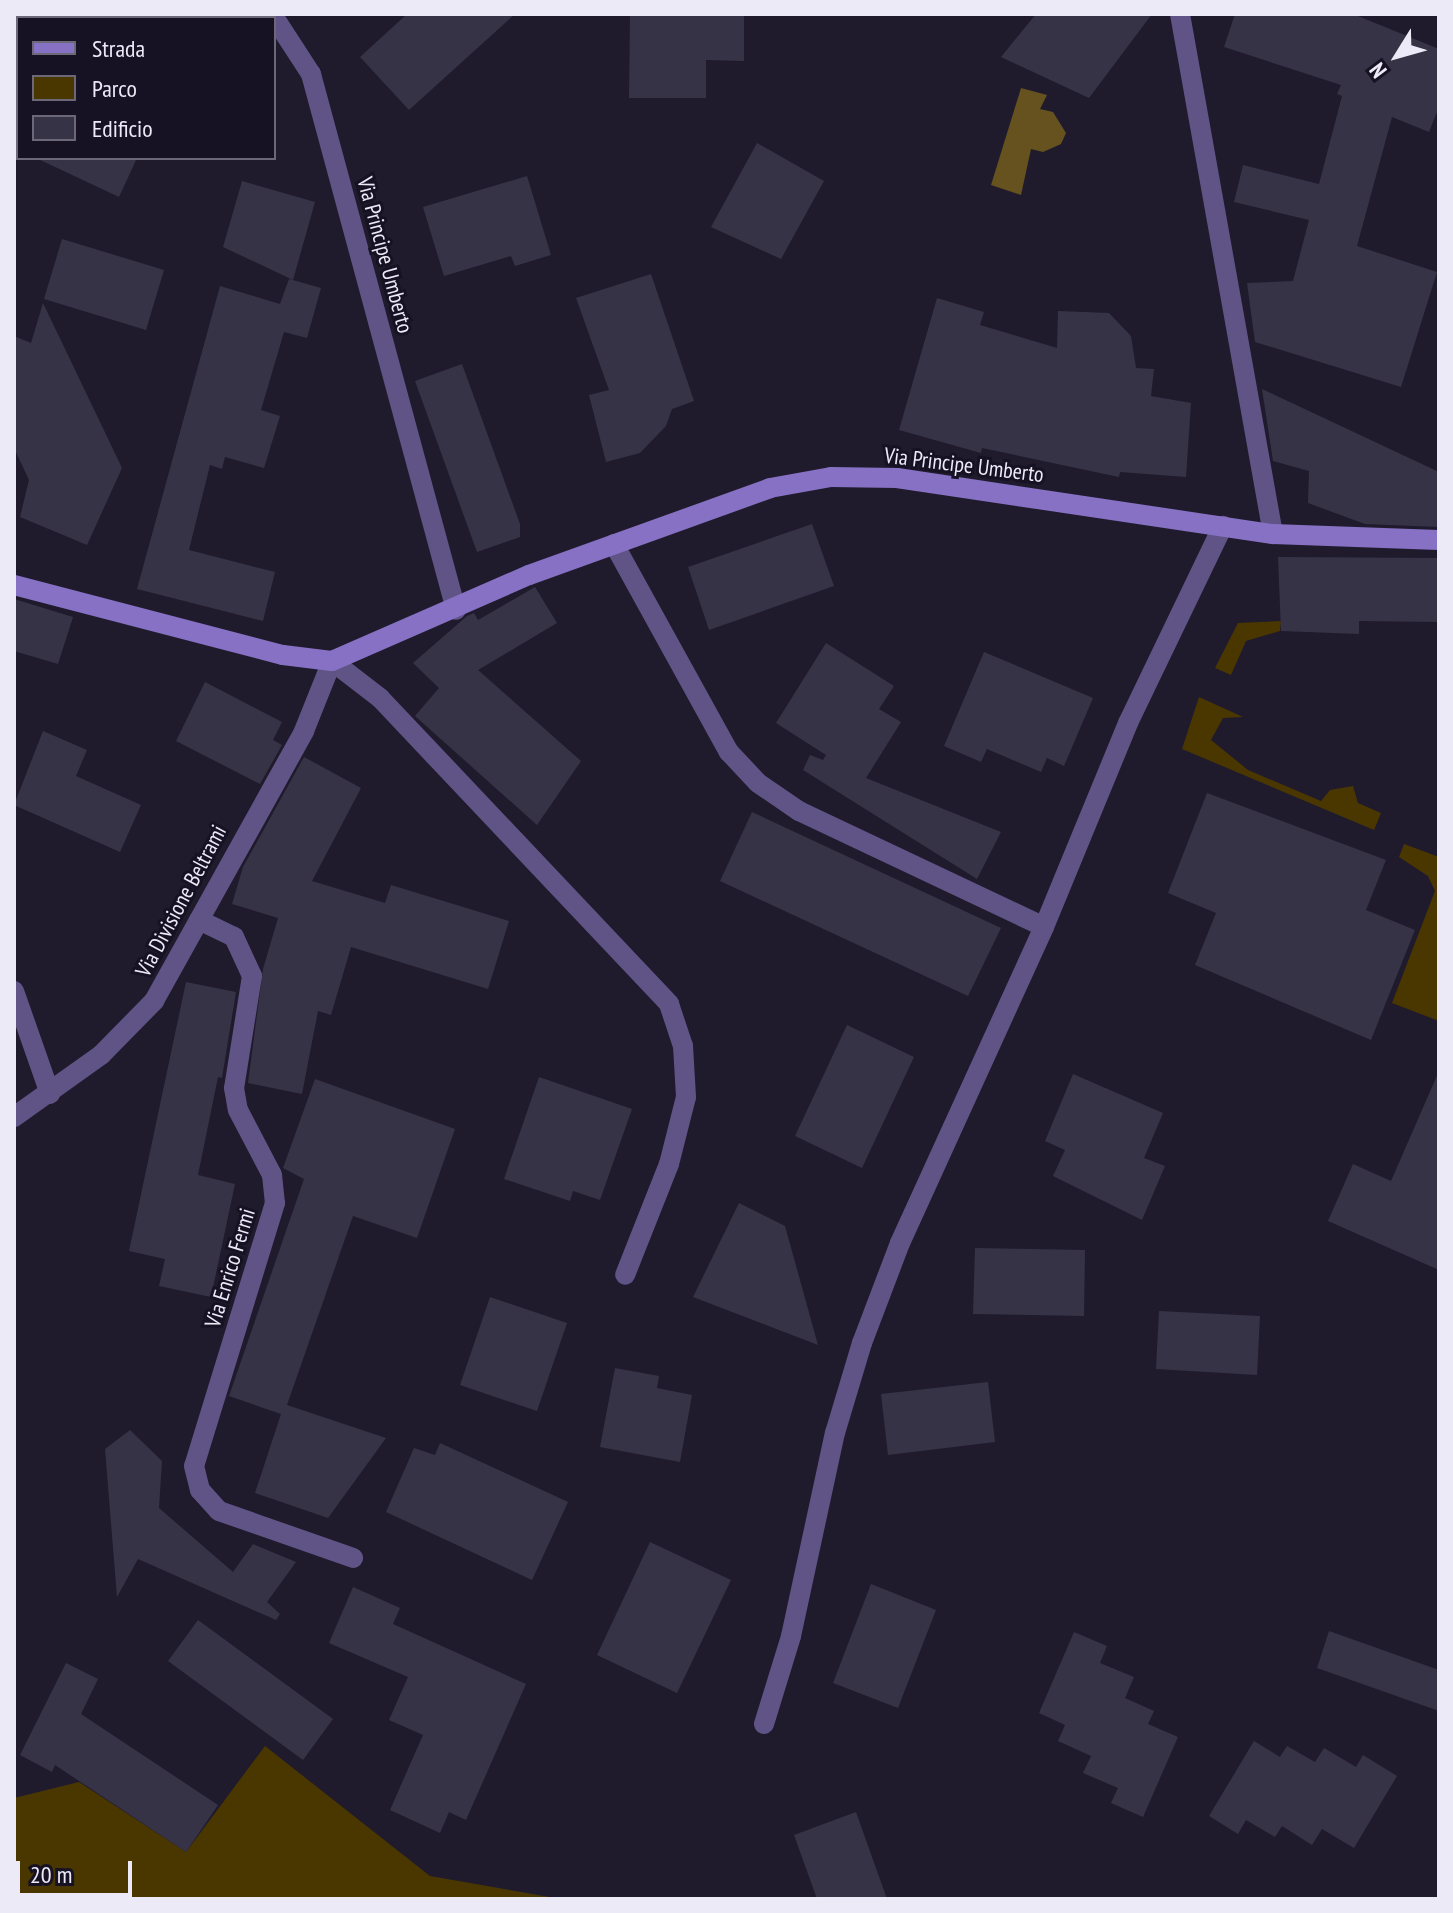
<!DOCTYPE html>
<style>
body{margin:0}
#map{position:relative;width:1453px;height:1913px;overflow:hidden;background:#1f1b2d;font-family:"PT Sans Narrow",sans-serif}
div>[style]{position:absolute}
[style*='--x']{left:calc(var(--x)*1px);top:calc(var(--y)*1px);width:calc(var(--w)*1px);rotate:calc(var(--a)*1deg)}
.green>*{inset:0;background:#4a3700}
.water>*{inset:0;background:#66521f}
.building>*{inset:0;background:#373346}
.street>*{height:20px;margin:-10px;padding:0 10px;transform-origin:10px;border-radius:10px;background:#605487}
.secondary>*{height:20px;margin:-10px;padding:0 10px;transform-origin:10px;border-radius:10px;background:#8671c4}
span{translate:-50% -50%;white-space:nowrap;text-align:center;line-height:1.15;-webkit-text-stroke:6px #161223;paint-order:stroke}
.street-label{font-size:22px;color:#eceaf7}
.frame{position:absolute;inset:0;border:16px solid #eceaf7;pointer-events:none}
.legend{position:absolute;left:16px;top:16px;width:260px;height:144px;box-sizing:border-box;background:#161223;border:2px solid #6c6878;margin:0;padding:10px 14px;list-style:none;font-size:24px;color:#eceaf7}
.legend li{display:flex;align-items:center;gap:16px;height:40px}
.legend b{width:40px;border:2px solid #6c6878}
.north{position:absolute;left:1357px;top:16px;width:80px;height:80px;-webkit-text-stroke:6px #161223;paint-order:stroke;rotate:233deg;font-size:22px;font-weight:700;line-height:32px;text-align:center;color:#eceaf7}
.north::after{content:'';display:block;margin:auto;width:28px;height:36px;background:#eceaf7;clip-path:polygon(50% 0,100% 100%,50% 72%,0 100%)}
.scale{position:absolute;left:16px;top:1861px;width:116px;height:36px;box-sizing:border-box;border:4px solid #eceaf7;border-top:0;padding-left:10px;font-size:24px;line-height:28px;white-space:nowrap;color:#eceaf7;-webkit-text-stroke:6px #161223;paint-order:stroke}
</style>
<div id="map">
<div class="green">
<div style="clip-path:polygon(1281px 621px,1280px 631px,1246px 641px,1231px 675px,1215px 668px,1238px 623px)"></div>
<div style="clip-path:polygon(1199px 697px,1243px 717px,1223px 718px,1211px 740px,1248px 770px,1321px 801px,1330px 790px,1353px 786px,1358px 803px,1381px 813px,1374px 830px,1182px 749px)"></div>
<div style="clip-path:polygon(1404px 844px,1439px 857px,1439px 1021px,1392px 1003px,1435px 891px,1428px 876px,1399px 857px)"></div>
<div style="clip-path:polygon(265px 1746px,430px 1876px,561px 1899px,14px 1899px,14px 1798px,79px 1782px,186px 1852px)"></div>
</div>
<div class="water">
<div style="clip-path:polygon(1021px 88px,1047px 95px,1040px 109px,1053px 112px,1066px 133px,1061px 144px,1043px 152px,1031px 149px,1021px 195px,991px 185px)"></div>
</div>
<div class="building">
<div style="clip-path:polygon(407px 14px,515px 14px,409px 110px,360px 57px)"></div>
<div style="clip-path:polygon(630px 14px,744px 14px,744px 61px,706px 60px,706px 98px,629px 98px)"></div>
<div style="clip-path:polygon(1036px 14px,1152px 14px,1089px 98px,1001px 57px)"></div>
<div style="clip-path:polygon(1235px 14px,1353px 14px,1439px 49px,1439px 107px,1429px 132px,1392px 117px,1357px 246px,1437px 272px,1401px 387px,1255px 342px,1247px 283px,1293px 281px,1309px 220px,1234px 202px,1243px 165px,1319px 184px,1342px 96px,1337px 94px,1341px 85px,1224px 47px)"></div>
<div style="clip-path:polygon(757px 143px,824px 181px,781px 259px,711px 227px)"></div>
<div style="clip-path:polygon(36px 158px,137px 158px,119px 197px)"></div>
<div style="clip-path:polygon(527px 176px,551px 255px,515px 266px,511px 256px,444px 276px,423px 207px)"></div>
<div style="clip-path:polygon(242px 181px,315px 202px,293px 280px,223px 247px)"></div>
<div style="clip-path:polygon(62px 239px,164px 270px,146px 330px,44px 299px)"></div>
<div style="clip-path:polygon(651px 274px,694px 401px,672px 409px,666px 426px,640px 453px,606px 462px,589px 395px,609px 390px,576px 298px)"></div>
<div style="clip-path:polygon(289px 279px,321px 288px,307px 338px,284px 332px,261px 410px,280px 416px,264px 468px,225px 457px,222px 469px,210px 465px,189px 550px,275px 572px,263px 621px,137px 589px,220px 286px,280px 304px)"></div>
<div style="clip-path:polygon(937px 298px,984px 312px,980px 325px,1057px 348px,1058px 311px,1109px 313px,1131px 336px,1136px 368px,1154px 369px,1151px 396px,1191px 403px,1186px 477px,1120px 472px,1119px 477px,982px 448px,981px 453px,899px 430px)"></div>
<div style="clip-path:polygon(43px 303px,122px 468px,87px 545px,20px 517px,29px 480px,14px 448px,14px 336px,31px 343px)"></div>
<div style="clip-path:polygon(462px 364px,520px 524px,520px 537px,477px 552px,415px 381px)"></div>
<div style="clip-path:polygon(1262px 389px,1439px 472px,1439px 527px,1365px 524px,1308px 503px,1309px 471px,1273px 461px)"></div>
<div style="clip-path:polygon(812px 524px,834px 586px,709px 630px,688px 567px)"></div>
<div style="clip-path:polygon(1278px 557px,1439px 558px,1439px 622px,1359px 621px,1359px 634px,1281px 631px)"></div>
<div style="clip-path:polygon(535px 587px,557px 623px,478px 670px,581px 761px,537px 825px,415px 716px,439px 688px,413px 663px,467px 616px,474px 613px,478px 620px)"></div>
<div style="clip-path:polygon(14px 599px,73px 617px,58px 664px,14px 651px)"></div>
<div style="clip-path:polygon(826px 643px,894px 686px,879px 709px,901px 722px,866px 778px,1001px 832px,977px 879px,803px 770px,810px 755px,823px 760px,826px 755px,776px 723px)"></div>
<div style="clip-path:polygon(984px 652px,1093px 698px,1064px 766px,1047px 758px,1041px 772px,987px 749px,981px 762px,944px 746px)"></div>
<div style="clip-path:polygon(205px 682px,282px 722px,273px 740px,282px 745px,260px 784px,176px 741px)"></div>
<div style="clip-path:polygon(43px 731px,87px 750px,76px 776px,141px 805px,120px 852px,14px 805px)"></div>
<div style="clip-path:polygon(304px 757px,361px 788px,312px 881px,385px 903px,391px 885px,509px 921px,488px 989px,351px 947px,331px 1015px,318px 1011px,302px 1094px,248px 1083px,263px 969px,278px 918px,232px 904px,243px 867px)"></div>
<div style="clip-path:polygon(1207px 793px,1386px 860px,1366px 910px,1415px 930px,1371px 1040px,1195px 965px,1216px 913px,1168px 893px)"></div>
<div style="clip-path:polygon(752px 812px,1001px 928px,968px 996px,720px 881px)"></div>
<div style="clip-path:polygon(186px 982px,236px 992px,222px 1078px,218px 1077px,198px 1175px,235px 1184px,211px 1297px,159px 1286px,165px 1259px,129px 1251px)"></div>
<div style="clip-path:polygon(847px 1025px,914px 1057px,862px 1168px,795px 1136px)"></div>
<div style="clip-path:polygon(1439px 1071px,1439px 1270px,1328px 1221px,1353px 1164px,1391px 1181px)"></div>
<div style="clip-path:polygon(1073px 1074px,1163px 1113px,1144px 1158px,1165px 1166px,1142px 1220px,1053px 1176px,1065px 1150px,1045px 1141px)"></div>
<div style="clip-path:polygon(539px 1077px,632px 1109px,600px 1200px,573px 1191px,570px 1201px,504px 1179px)"></div>
<div style="clip-path:polygon(315px 1079px,455px 1129px,417px 1238px,353px 1216px,287px 1405px,386px 1438px,328px 1518px,255px 1493px,281px 1414px,229px 1396px,304px 1179px,283px 1168px)"></div>
<div style="clip-path:polygon(739px 1203px,785px 1226px,818px 1345px,693px 1297px)"></div>
<div style="clip-path:polygon(975px 1248px,1085px 1250px,1084px 1316px,973px 1314px)"></div>
<div style="clip-path:polygon(490px 1297px,567px 1323px,537px 1411px,460px 1385px)"></div>
<div style="clip-path:polygon(1159px 1311px,1260px 1316px,1257px 1375px,1156px 1369px)"></div>
<div style="clip-path:polygon(615px 1368px,659px 1376px,657px 1388px,692px 1395px,680px 1462px,600px 1447px)"></div>
<div style="clip-path:polygon(988px 1382px,995px 1442px,888px 1455px,881px 1394px)"></div>
<div style="clip-path:polygon(130px 1430px,162px 1461px,159px 1508px,233px 1572px,253px 1544px,296px 1562px,267px 1602px,280px 1614px,276px 1620px,138px 1559px,117px 1597px,105px 1449px)"></div>
<div style="clip-path:polygon(440px 1443px,568px 1502px,532px 1580px,386px 1512px,414px 1448px,435px 1455px)"></div>
<div style="clip-path:polygon(650px 1542px,731px 1580px,677px 1693px,597px 1655px)"></div>
<div style="clip-path:polygon(871px 1584px,936px 1610px,898px 1708px,833px 1683px)"></div>
<div style="clip-path:polygon(353px 1587px,400px 1608px,393px 1624px,526px 1684px,466px 1820px,449px 1812px,440px 1833px,390px 1810px,423px 1735px,389px 1720px,408px 1677px,329px 1643px)"></div>
<div style="clip-path:polygon(198px 1620px,333px 1719px,303px 1760px,168px 1661px)"></div>
<div style="clip-path:polygon(1329px 1631px,1439px 1670px,1439px 1711px,1317px 1668px)"></div>
<div style="clip-path:polygon(1074px 1632px,1107px 1646px,1100px 1663px,1134px 1677px,1125px 1698px,1154px 1711px,1148px 1724px,1178px 1737px,1143px 1817px,1111px 1803px,1118px 1788px,1083px 1773px,1091px 1756px,1058px 1741px,1065px 1725px,1039px 1713px)"></div>
<div style="clip-path:polygon(66px 1663px,98px 1679px,81px 1714px,218px 1805px,186px 1852px,55px 1765px,52px 1772px,20px 1755px)"></div>
<div style="clip-path:polygon(1254px 1741px,1280px 1757px,1287px 1746px,1315px 1762px,1324px 1748px,1356px 1767px,1363px 1755px,1397px 1776px,1354px 1848px,1322px 1829px,1312px 1845px,1282px 1826px,1275px 1837px,1246px 1820px,1238px 1834px,1209px 1816px)"></div>
<div style="clip-path:polygon(856px 1812px,887px 1899px,817px 1899px,794px 1835px)"></div>
</div>
<div class="street">
<div style="--x:272;--y:14;--w:72;--a:57"></div>
<div style="--x:311;--y:74;--w:555;--a:74.86"></div>
<div style="--x:1180;--y:14;--w:528;--a:79.86"></div>
<div style="--x:614;--y:544;--w:238;--a:61.1"></div>
<div style="--x:729;--y:752;--w:42;--a:46.9"></div>
<div style="--x:758;--y:783;--w:50;--a:34.3"></div>
<div style="--x:799;--y:811;--w:271;--a:25.3"></div>
<div style="--x:199;--y:920;--w:39;--a:26"></div>
<div style="--x:234;--y:937;--w:43;--a:65.2"></div>
<div style="--x:252;--y:976;--w:113;--a:99.1"></div>
<div style="--x:234;--y:1088;--w:22;--a:80"></div>
<div style="--x:238;--y:1110;--w:73;--a:62.4"></div>
<div style="--x:272;--y:1175;--w:28;--a:84"></div>
<div style="--x:275;--y:1203;--w:275;--a:107.1"></div>
<div style="--x:194;--y:1466;--w:25;--a:76"></div>
<div style="--x:200;--y:1490;--w:28;--a:48"></div>
<div style="--x:219;--y:1511;--w:142;--a:19.3"></div>
<div style="--x:14;--y:991;--w:109;--a:70.7"></div>
<div style="--x:14;--y:1117;--w:107;--a:-35.5"></div>
<div style="--x:101;--y:1055;--w:76;--a:-45.5"></div>
<div style="--x:154;--y:1001;--w:309;--a:-60.9"></div>
<div style="--x:304;--y:731;--w:75;--a:-68.2"></div>
<div style="--x:332;--y:661;--w:61;--a:37.6"></div>
<div style="--x:380;--y:698;--w:421;--a:46.6"></div>
<div style="--x:669;--y:1004;--w:44;--a:71.6"></div>
<div style="--x:683;--y:1046;--w:51;--a:86.6"></div>
<div style="--x:686;--y:1097;--w:69;--a:104.2"></div>
<div style="--x:669;--y:1164;--w:119;--a:111.6"></div>
<div style="--x:764;--y:1724;--w:92;--a:-72.9"></div>
<div style="--x:791;--y:1636;--w:208;--a:-77.8"></div>
<div style="--x:835;--y:1433;--w:94;--a:-73.3"></div>
<div style="--x:862;--y:1343;--w:107;--a:-69.2"></div>
<div style="--x:900;--y:1243;--w:347;--a:-65.5"></div>
<div style="--x:1044;--y:927;--w:221;--a:-67.6"></div>
<div style="--x:1128;--y:723;--w:219;--a:-64.3"></div>
</div>
<div class="secondary">
<div style="--x:14;--y:585;--w:278;--a:14.6"></div>
<div style="--x:283;--y:655;--w:49;--a:7"></div>
<div style="--x:332;--y:661;--w:215;--a:-23.6"></div>
<div style="--x:529;--y:575;--w:256;--a:-19.8"></div>
<div style="--x:770;--y:488;--w:62;--a:-10.2"></div>
<div style="--x:831;--y:477;--w:66;--a:0.9"></div>
<div style="--x:897;--y:478;--w:380;--a:8.5"></div>
<div style="--x:1273;--y:534;--w:166;--a:2.1"></div>
</div>
<div class="street-label">
<span style="left:385px;top:255px;rotate:75deg">Via Principe Umberto</span>
<span style="left:964px;top:465px;rotate:7deg">Via Principe Umberto</span>
<span style="left:181px;top:901px;rotate:-62deg">Via Divisione Beltrami</span>
<span style="left:230px;top:1268px;rotate:-73deg">Via Enrico Fermi</span>
</div>
<div class="frame"></div>
<ul class="legend">
<li><b style="height:10px;background:#8671c4"></b>Strada</li>
<li><b style="height:22px;background:#4a3700"></b>Parco</li>
<li><b style="height:22px;background:#373346"></b>Edificio</li>
</ul>
<div class="north">N</div>
<div class="scale">20 m</div>
</div>
